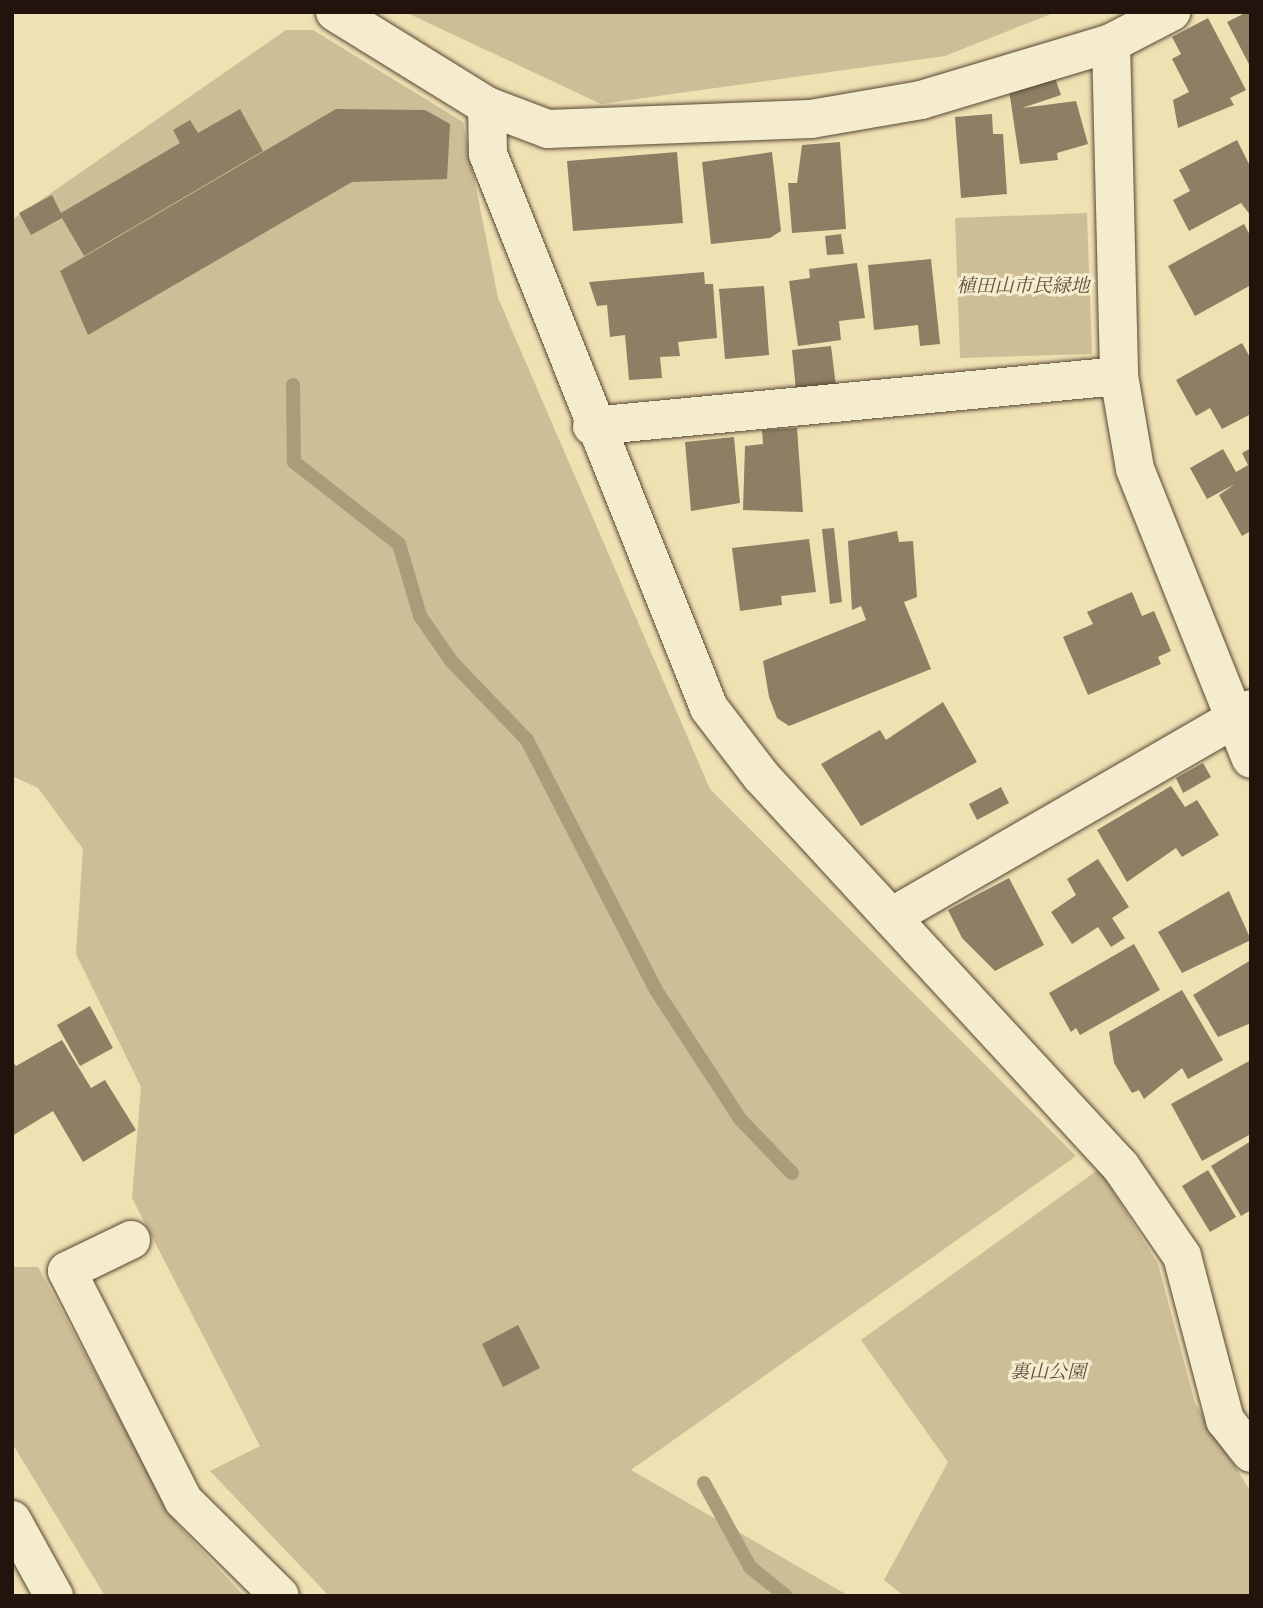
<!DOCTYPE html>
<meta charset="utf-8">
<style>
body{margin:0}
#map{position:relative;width:1263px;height:1608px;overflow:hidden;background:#f0e1b3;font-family:"Libre Caslon Text","Noto Serif JP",serif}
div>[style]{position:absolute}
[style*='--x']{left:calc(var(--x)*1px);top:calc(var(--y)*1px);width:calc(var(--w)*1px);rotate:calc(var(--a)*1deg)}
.green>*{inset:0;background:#cdbe97}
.stream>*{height:14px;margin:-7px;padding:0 7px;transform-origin:7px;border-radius:7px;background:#aa9b7b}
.building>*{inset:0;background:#8d7f63}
.roads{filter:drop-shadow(0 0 2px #564736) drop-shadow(0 0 2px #564736)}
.minor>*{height:38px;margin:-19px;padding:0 19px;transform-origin:19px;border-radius:19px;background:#f5ecce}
span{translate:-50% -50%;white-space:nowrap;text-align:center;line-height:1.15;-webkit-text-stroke:6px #f5ecce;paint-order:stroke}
.park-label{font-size:19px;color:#5e503d;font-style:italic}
.frame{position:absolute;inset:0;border:14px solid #22140d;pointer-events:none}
</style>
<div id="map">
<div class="green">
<div style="clip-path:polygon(405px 12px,1056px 12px,945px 56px,601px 104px)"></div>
<div style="clip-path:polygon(286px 30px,313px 30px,463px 122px,498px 298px,710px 789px,1076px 1156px,631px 1470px,849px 1596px,329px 1596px,210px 1471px,260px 1446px,132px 1198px,141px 1087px,76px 954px,83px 849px,38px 788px,12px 776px,12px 220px)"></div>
<div style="clip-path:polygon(1087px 213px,1092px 354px,960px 358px,955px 218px)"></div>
<div style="clip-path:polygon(1099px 1169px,1158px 1264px,1195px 1403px,1251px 1492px,1251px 1596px,904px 1596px,884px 1580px,948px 1462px,861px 1340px)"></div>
<div style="clip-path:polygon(12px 1267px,38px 1267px,177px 1524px,244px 1596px,105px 1596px,12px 1443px)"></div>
</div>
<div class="stream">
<div style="--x:293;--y:385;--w:77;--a:89.3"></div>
<div style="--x:294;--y:462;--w:133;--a:38"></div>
<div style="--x:399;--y:544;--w:75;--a:73.7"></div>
<div style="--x:420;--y:616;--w:56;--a:55.2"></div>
<div style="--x:452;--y:662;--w:108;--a:46.1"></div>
<div style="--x:527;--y:740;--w:281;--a:62.7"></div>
<div style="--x:656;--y:990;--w:154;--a:56.9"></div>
<div style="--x:740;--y:1119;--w:75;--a:46.1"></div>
<div style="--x:704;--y:1483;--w:96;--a:61.3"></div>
<div style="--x:750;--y:1567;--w:46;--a:38.9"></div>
</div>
<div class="building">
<div style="clip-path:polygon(1247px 12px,1251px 12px,1251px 68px,1227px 22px)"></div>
<div style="clip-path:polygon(1208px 18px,1246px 90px,1230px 98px,1234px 105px,1178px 128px,1173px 100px,1189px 92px,1172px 59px,1181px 54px,1172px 37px)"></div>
<div style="clip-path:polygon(1054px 75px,1061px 95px,1022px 108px,1076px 101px,1088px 144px,1057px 153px,1058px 160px,1020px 164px,1009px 90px)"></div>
<div style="clip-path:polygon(240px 109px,263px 151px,84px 256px,62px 218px,31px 235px,19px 213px,52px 195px,61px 213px,180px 143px,173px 130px,190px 120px,198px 133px)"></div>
<div style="clip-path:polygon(336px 109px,425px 110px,450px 124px,447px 179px,352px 182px,88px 335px,60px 271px)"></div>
<div style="clip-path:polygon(992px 114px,993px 134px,1003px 134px,1007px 194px,961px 198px,955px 117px)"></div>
<div style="clip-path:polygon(1237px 140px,1251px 168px,1251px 216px,1241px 203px,1189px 231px,1173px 200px,1190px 191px,1179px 170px)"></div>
<div style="clip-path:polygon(840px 142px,846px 229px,792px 233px,788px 183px,797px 183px,802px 145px)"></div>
<div style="clip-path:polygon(677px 152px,683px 223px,573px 231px,567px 161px)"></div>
<div style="clip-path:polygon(772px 152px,781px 231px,770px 238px,711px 244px,702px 162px)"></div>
<div style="clip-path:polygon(1244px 224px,1251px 237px,1251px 285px,1195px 316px,1168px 266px)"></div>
<div style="clip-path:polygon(841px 234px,844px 254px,827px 255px,825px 236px)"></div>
<div style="clip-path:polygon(931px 259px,940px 344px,920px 346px,918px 325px,874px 330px,868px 265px)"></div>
<div style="clip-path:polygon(857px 263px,865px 318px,839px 321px,841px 340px,798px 346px,789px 281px,810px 278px,809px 269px)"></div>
<div style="clip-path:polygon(704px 272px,705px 284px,713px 284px,717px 338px,678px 342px,680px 356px,660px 357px,662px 378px,629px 380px,625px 335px,610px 337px,607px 305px,597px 306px,589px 282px)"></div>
<div style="clip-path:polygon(764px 286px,769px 355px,725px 359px,719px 289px)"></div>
<div style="clip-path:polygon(1242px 343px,1251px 359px,1251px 414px,1222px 429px,1210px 408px,1196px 416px,1176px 380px)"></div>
<div style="clip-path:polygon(831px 346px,836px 386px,796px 390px,792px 350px)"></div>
<div style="clip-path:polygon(797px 428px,803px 512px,743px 510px,745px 446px,763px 444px,762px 430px)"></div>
<div style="clip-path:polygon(734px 437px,740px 503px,691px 511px,685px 442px)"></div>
<div style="clip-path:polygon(1251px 448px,1251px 531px,1242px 536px,1219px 495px,1235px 484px,1207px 499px,1190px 468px,1223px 449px,1236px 472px,1248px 465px,1242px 453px)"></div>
<div style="clip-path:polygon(834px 528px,842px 602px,830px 604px,822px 529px)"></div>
<div style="clip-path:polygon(897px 531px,899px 542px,913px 541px,917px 597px,904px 602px,931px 669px,789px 726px,777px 718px,769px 697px,763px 661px,866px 620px,861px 606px,852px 610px,848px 541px)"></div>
<div style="clip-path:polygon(809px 539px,816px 592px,781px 596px,782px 605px,740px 611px,732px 548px)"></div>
<div style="clip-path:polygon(1132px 592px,1142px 616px,1154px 611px,1171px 651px,1158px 657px,1161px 664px,1088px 695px,1063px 637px,1093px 624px,1087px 612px)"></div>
<div style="clip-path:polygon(943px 702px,977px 762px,861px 826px,821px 764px,880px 730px,886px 740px)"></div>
<div style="clip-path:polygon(1203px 763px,1211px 777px,1183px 793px,1176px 778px)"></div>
<div style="clip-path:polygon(1171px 786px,1185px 807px,1197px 800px,1219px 835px,1182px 857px,1176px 848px,1127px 882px,1097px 830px)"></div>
<div style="clip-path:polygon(1001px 787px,1009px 803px,977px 820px,969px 804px)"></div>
<div style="clip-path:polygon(1098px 859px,1129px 907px,1112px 918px,1125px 938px,1111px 947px,1098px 927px,1072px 944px,1051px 912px,1076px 895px,1067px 879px)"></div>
<div style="clip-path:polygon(1009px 878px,1044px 945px,995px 971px,962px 938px,948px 910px)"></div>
<div style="clip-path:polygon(1229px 891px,1251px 940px,1182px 973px,1158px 932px)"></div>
<div style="clip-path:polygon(1134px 944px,1160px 990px,1080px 1035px,1076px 1028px,1071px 1032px,1049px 993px)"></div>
<div style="clip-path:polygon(1251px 960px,1251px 1023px,1218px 1037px,1193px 995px)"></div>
<div style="clip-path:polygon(1182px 990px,1223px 1060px,1188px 1079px,1182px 1068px,1144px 1099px,1139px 1090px,1132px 1093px,1114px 1063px,1109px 1032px)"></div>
<div style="clip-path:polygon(90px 1006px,113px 1048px,80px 1066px,57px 1025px)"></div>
<div style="clip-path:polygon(62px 1040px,91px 1088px,105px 1080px,136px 1130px,83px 1162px,53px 1111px,12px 1136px,12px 1061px,16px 1066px)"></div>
<div style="clip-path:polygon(1251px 1060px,1251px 1134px,1202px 1161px,1171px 1104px)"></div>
<div style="clip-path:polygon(1251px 1141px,1251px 1210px,1241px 1216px,1211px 1166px)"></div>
<div style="clip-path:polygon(1208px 1170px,1236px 1217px,1210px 1232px,1182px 1186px)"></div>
<div style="clip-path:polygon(518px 1325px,540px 1368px,503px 1387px,482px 1344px)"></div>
</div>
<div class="roads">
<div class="minor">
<div style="--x:335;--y:12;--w:179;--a:31.7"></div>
<div style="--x:487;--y:106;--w:65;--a:20.7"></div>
<div style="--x:548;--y:129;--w:263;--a:-2.2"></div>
<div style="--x:811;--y:119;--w:112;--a:-9.8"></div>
<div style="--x:921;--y:100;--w:198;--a:-16.7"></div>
<div style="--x:1111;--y:43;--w:68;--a:-27.3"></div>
<div style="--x:1111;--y:43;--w:333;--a:88.6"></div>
<div style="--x:1119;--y:376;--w:94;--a:80.2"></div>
<div style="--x:1135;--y:469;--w:312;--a:68.2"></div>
<div style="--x:487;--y:106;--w:48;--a:88.8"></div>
<div style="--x:488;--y:154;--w:596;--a:68.25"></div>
<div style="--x:709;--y:708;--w:86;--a:52.6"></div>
<div style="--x:761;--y:776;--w:531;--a:47.36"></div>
<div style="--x:1121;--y:1167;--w:108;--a:55.6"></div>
<div style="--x:1182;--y:1256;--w:170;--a:75.3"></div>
<div style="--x:1225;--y:1420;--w:42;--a:51.8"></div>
<div style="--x:592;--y:426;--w:529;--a:-5.42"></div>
<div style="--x:891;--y:917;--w:416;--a:-30"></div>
<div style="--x:131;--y:1240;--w:71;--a:154.2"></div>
<div style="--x:67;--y:1271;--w:257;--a:63.1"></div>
<div style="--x:183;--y:1500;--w:136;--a:44.7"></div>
<div style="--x:12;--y:1520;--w:87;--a:61.1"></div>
</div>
</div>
<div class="park-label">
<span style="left:1023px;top:286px">植田山市民緑地</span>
<span style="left:1048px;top:1372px">裏山公園</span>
</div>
<div class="frame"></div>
</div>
